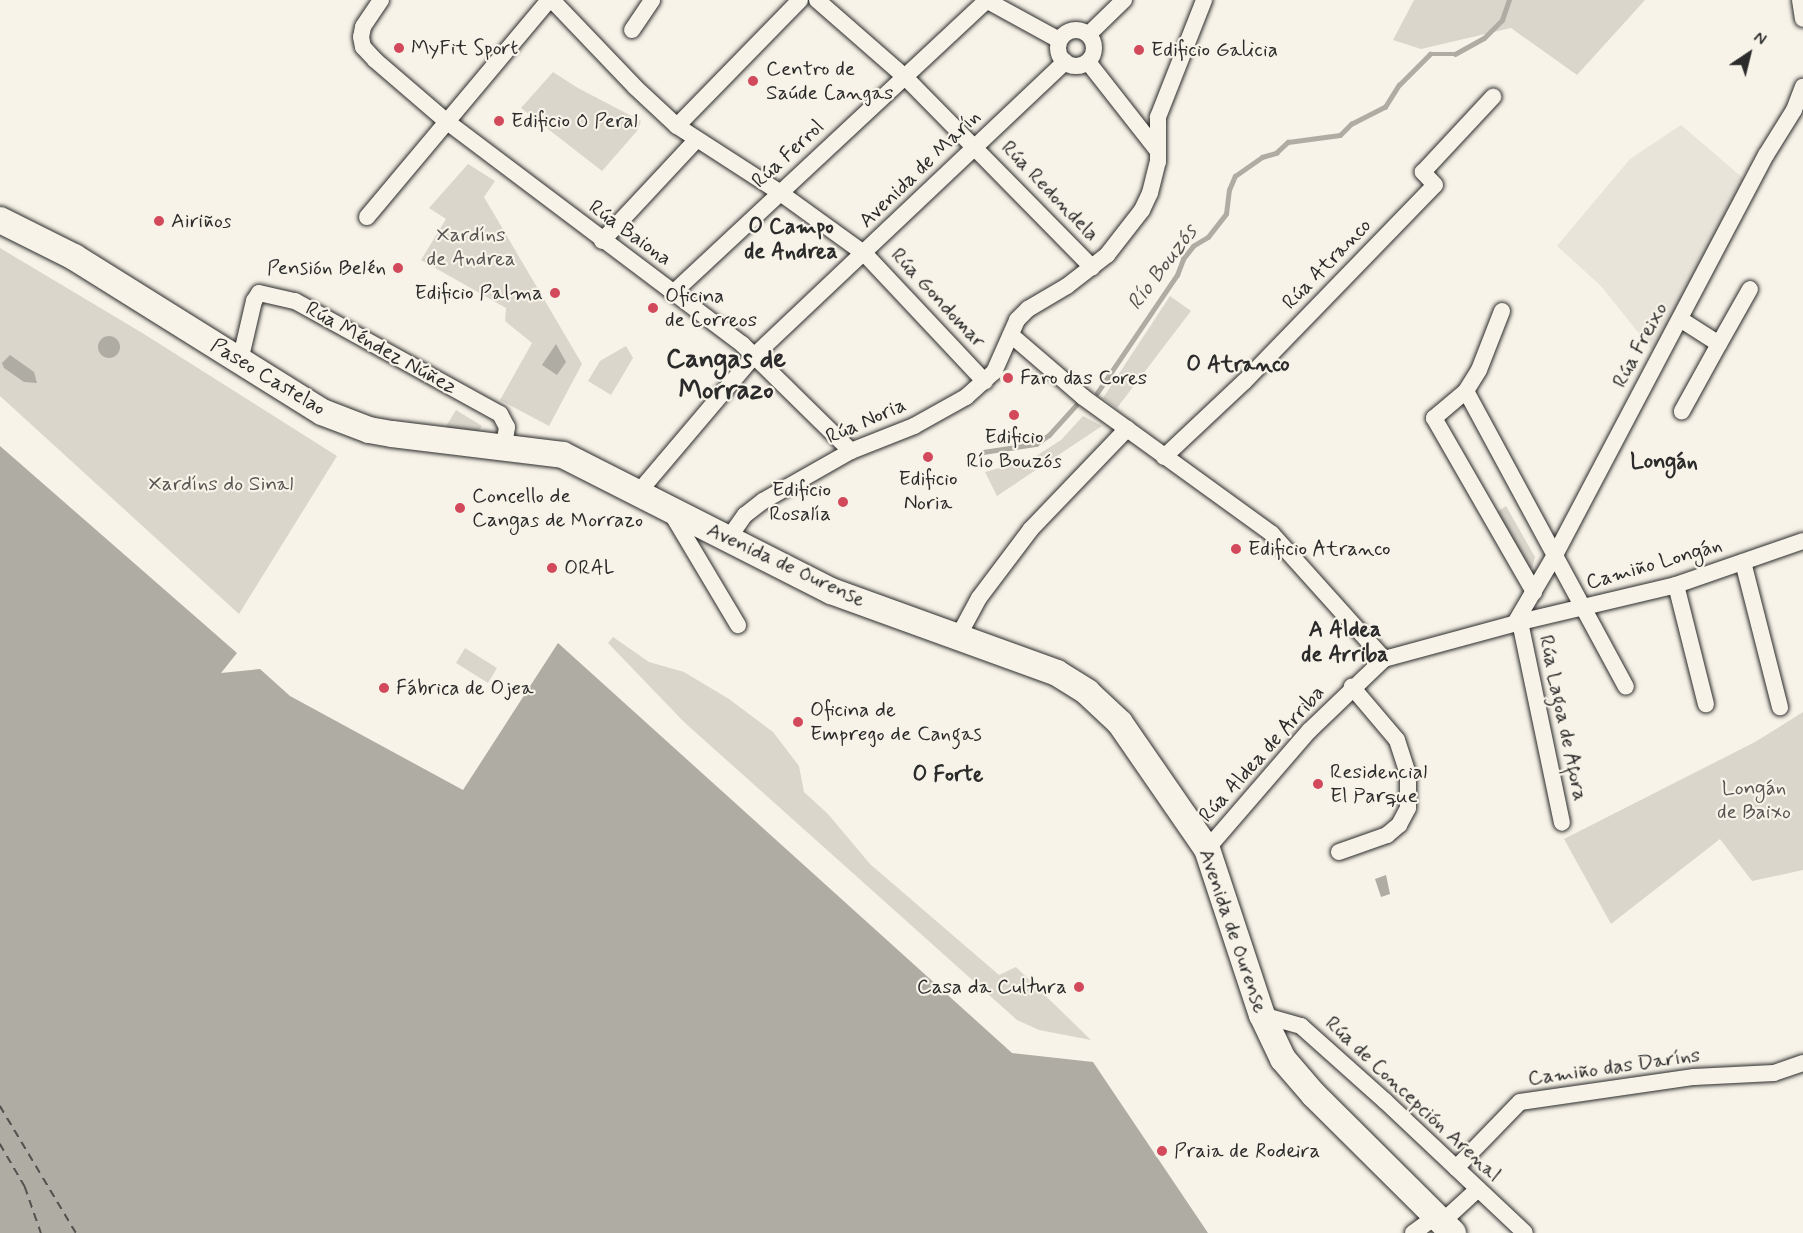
<!DOCTYPE html>
<meta charset="utf-8">
<style>
body{margin:0}
#map{position:relative;width:1803px;height:1233px;overflow:hidden;background:#f7f3e8;font-family:Mynerve,sans-serif}
div>[style]{position:absolute}
[style*='--x']{left:calc(var(--x)*1px);top:calc(var(--y)*1px);width:calc(var(--w)*1px);rotate:calc(var(--a)*1deg)}
.built>*{inset:0;background:#e8e4da}
.green>*{inset:0;background:#dad6cc}
.water>*{inset:0;background:#afaca4}
.round{border-radius:50%}
.stream>*{height:4.5px;margin:-2.25px;padding:0 2.25px;transform-origin:2.25px;border-radius:2.25px;background:#afaca4}
.ferry>*{height:1.5px;margin-top:-0.75px;transform-origin:0;background:repeating-linear-gradient(90deg,#53524f 0 8px,transparent 0 14px)}
.roads{filter:drop-shadow(0 0 2px #2b2b2b) drop-shadow(0 0 2px #2b2b2b)}
.street>*{height:16px;margin:-8px;padding:0 8px;transform-origin:8px;border-radius:8px;background:#f7f3e8}
.street>.ring{margin:-8px;padding:0;box-sizing:content-box;background:none;border:16px solid #f7f3e8;border-radius:50%}
.primary>*{height:26px;margin:-13px;padding:0 13px;transform-origin:13px;border-radius:13px;background:#f7f3e8}
.dots>*{width:16px;height:16px;translate:-50% -50%;box-sizing:border-box;border:3px solid #f7f3e8;border-radius:50%}
span{translate:-50% -50%;white-space:nowrap;text-align:center;line-height:1.15;-webkit-text-stroke:4.5px #f7f3e8;paint-order:stroke}
.poi-label{font-size:21px;color:#2b2b2b}
.left{translate:0 -50%;text-align:left}
.right{translate:-100% -50%;text-align:right}
.street-label{font-size:21px;color:#2b2b2b}
.park-label{font-size:21px;color:#575653}
.neighbourhood-label{font-size:22px;color:#2b2b2b;font-weight:700}
.water-label{font-size:22px;color:#53524f;font-style:italic}
.district-label{font-size:27px;color:#2b2b2b;font-weight:700}
.north{position:absolute;left:1719px;top:24px;width:60px;height:60px;-webkit-text-stroke:4px #f7f3e8;paint-order:stroke;rotate:35deg;font-size:16px;font-weight:700;line-height:24px;text-align:center;color:#2b2b2b}
.north::after{content:'';display:block;margin:auto;width:21px;height:27px;background:#2b2b2b;clip-path:polygon(50% 0,100% 100%,50% 72%,0 100%)}
</style>
<div id="map">
<div class="built">
<div style="clip-path:polygon(1681px 125px,1744px 179px,1734px 209px,1653px 351px,1601px 286px,1557px 246px,1630px 159px)"></div>
</div>
<div class="green">
<div style="clip-path:polygon(1414px 0,1645px 0,1577px 75px,1511px 28px,1421px 49px,1393px 40px)"></div>
<div style="clip-path:polygon(553px 72px,578px 88px,641px 121px,637px 131px,602px 171px,521px 108px)"></div>
<div style="clip-path:polygon(468px 164px,495px 181px,484px 197px,582px 364px,549px 426px,500px 400px,532px 343px,505px 321px,506px 308px,421px 260px,446px 219px,429px 208px)"></div>
<div style="clip-path:polygon(0 248px,144px 334px,337px 456px,239px 614px,0 396px)"></div>
<div style="clip-path:polygon(1170px 296px,1191px 311px,1117px 408px,1103px 398px)"></div>
<div style="clip-path:polygon(626px 346px,633px 358px,611px 395px,588px 381px,600px 361px)"></div>
<div style="clip-path:polygon(456px 410px,482px 426px,478px 432px,445px 428px)"></div>
<div style="clip-path:polygon(1083px 416px,1102px 426px,997px 496px,985px 472px,1033px 458px,1061px 440px)"></div>
<div style="clip-path:polygon(1506px 506px,1535px 557px,1532px 568px,1527px 569px,1494px 514px)"></div>
<div style="clip-path:polygon(613px 637px,649px 662px,684px 672px,729px 699px,773px 732px,799px 766px,804px 792px,828px 814px,870px 864px,999px 975px,1016px 967px,1091px 1040px,1039px 1030px,1017px 1020px,684px 722px,608px 643px)"></div>
<div style="clip-path:polygon(465px 648px,497px 668px,488px 683px,456px 663px)"></div>
<div style="clip-path:polygon(1803px 712px,1803px 870px,1752px 881px,1720px 839px,1611px 924px,1564px 839px,1755px 742px)"></div>
</div>
<div class="water">
<div class="round" style="left:98px;top:336px;width:22px;height:22px"></div>
<div style="clip-path:polygon(556px 344px,566px 362px,557px 375px,542px 365px)"></div>
<div style="clip-path:polygon(10px 355px,34px 372px,37px 383px,24px 382px,4px 368px,2px 363px)"></div>
<div style="clip-path:polygon(0 446px,237px 653px,221px 673px,260px 669px,290px 696px,463px 790px,558px 643px,1012px 1053px,1093px 1062px,1208px 1233px,0 1233px)"></div>
<div style="clip-path:polygon(1386px 875px,1390px 894px,1381px 897px,1375px 879px)"></div>
</div>
<div class="stream">
<div style="--x:1097;--y:393;--w:143;--a:-55.9"></div>
<div style="--x:1177;--y:275;--w:17;--a:-69"></div>
<div style="--x:1183;--y:259;--w:16;--a:-52"></div>
<div style="--x:1193;--y:246;--w:17;--a:-31"></div>
<div style="--x:1208;--y:237;--w:29;--a:-52"></div>
<div style="--x:1226;--y:214;--w:24;--a:-83"></div>
<div style="--x:1229;--y:190;--w:15;--a:-67"></div>
<div style="--x:1235;--y:176;--w:33;--a:-35"></div>
<div style="--x:1262;--y:157;--w:15;--a:-16"></div>
<div style="--x:1276;--y:153;--w:16;--a:-43"></div>
<div style="--x:1288;--y:142;--w:52;--a:-7.7"></div>
<div style="--x:1340;--y:135;--w:16;--a:-45"></div>
<div style="--x:1351;--y:124;--w:38;--a:-27"></div>
<div style="--x:1385;--y:107;--w:26;--a:-58"></div>
<div style="--x:1399;--y:85;--w:44;--a:-45"></div>
<div style="--x:1430;--y:54;--w:25;--a:0"></div>
<div style="--x:1455;--y:54;--w:33;--a:-29"></div>
<div style="--x:1484;--y:38;--w:25;--a:-45"></div>
<div style="--x:1502;--y:20;--w:21;--a:-71"></div>
<div style="--x:983;--y:452;--w:54;--a:-8.6"></div>
<div style="--x:1036;--y:444;--w:16;--a:-35"></div>
<div style="--x:1049;--y:435;--w:42;--a:-47.9"></div>
</div>
<div class="ferry">
<div style="--x:0;--y:1106;--w:148;--a:59.1"></div>
<div style="--x:0;--y:1144;--w:50;--a:59.8"></div>
<div style="--x:25;--y:1187;--w:49;--a:70.8"></div>
</div>
<div class="roads">
<div class="street">
<div style="--x:381;--y:0;--w:32;--a:124"></div>
<div style="--x:363;--y:27;--w:10;--a:101"></div>
<div style="--x:361;--y:37;--w:10;--a:79"></div>
<div style="--x:363;--y:47;--w:18;--a:47"></div>
<div style="--x:375;--y:60;--w:94;--a:40.7"></div>
<div style="--x:446;--y:121;--w:371;--a:37"></div>
<div style="--x:742;--y:344;--w:153;--a:44.5"></div>
<div style="--x:552;--y:0;--w:120;--a:46.3"></div>
<div style="--x:635;--y:87;--w:57;--a:42.9"></div>
<div style="--x:677;--y:126;--w:121;--a:32.9"></div>
<div style="--x:779;--y:192;--w:106;--a:35.8"></div>
<div style="--x:865;--y:254;--w:175;--a:46.8"></div>
<div style="--x:817;--y:0;--w:117;--a:41.2"></div>
<div style="--x:905;--y:77;--w:267;--a:45.5"></div>
<div style="--x:986;--y:0;--w:83;--a:28.7"></div>
<div style="--x:1800;--y:0;--w:19;--a:81"></div>
<div class="ring" style="left:1058px;top:30px;width:20px;height:20px"></div>
<div style="--x:632;--y:30;--w:36;--a:-56"></div>
<div style="--x:1089;--y:34;--w:49;--a:-44.2"></div>
<div style="--x:1088;--y:62;--w:112;--a:51.9"></div>
<div style="--x:677;--y:126;--w:176;--a:-45.7"></div>
<div style="--x:367;--y:217;--w:283;--a:-50"></div>
<div style="--x:602;--y:241;--w:139;--a:-47"></div>
<div style="--x:673;--y:293;--w:429;--a:-43"></div>
<div style="--x:1502;--y:311;--w:63;--a:111.3"></div>
<div style="--x:1479;--y:370;--w:25;--a:122"></div>
<div style="--x:1466;--y:391;--w:42;--a:139.8"></div>
<div style="--x:1434;--y:418;--w:201;--a:60.1"></div>
<div style="--x:1680;--y:319;--w:46;--a:32.7"></div>
<div style="--x:1719;--y:344;--w:77;--a:118.9"></div>
<div style="--x:1011;--y:335;--w:95;--a:40.7"></div>
<div style="--x:1083;--y:397;--w:233;--a:35.9"></div>
<div style="--x:1272;--y:534;--w:168;--a:48.1"></div>
<div style="--x:1719;--y:344;--w:63;--a:-60.6"></div>
<div style="--x:240;--y:361;--w:62;--a:-76.9"></div>
<div style="--x:254;--y:301;--w:9;--a:-58"></div>
<div style="--x:259;--y:293;--w:37;--a:13"></div>
<div style="--x:295;--y:301;--w:234;--a:28.9"></div>
<div style="--x:500;--y:414;--w:15;--a:62"></div>
<div style="--x:507;--y:427;--w:20;--a:99"></div>
<div style="--x:1466;--y:391;--w:336;--a:61.6"></div>
<div style="--x:1164;--y:457;--w:110;--a:-43.2"></div>
<div style="--x:1244;--y:382;--w:274;--a:-45.9"></div>
<div style="--x:1435;--y:185;--w:18;--a:-133"></div>
<div style="--x:1423;--y:172;--w:103;--a:-47"></div>
<div style="--x:637;--y:494;--w:182;--a:-49.7"></div>
<div style="--x:755;--y:355;--w:427;--a:-43.4"></div>
<div style="--x:670;--y:511;--w:133;--a:59.2"></div>
<div style="--x:728;--y:539;--w:29;--a:-55"></div>
<div style="--x:745;--y:515;--w:23;--a:-38"></div>
<div style="--x:763;--y:501;--w:101;--a:-29.6"></div>
<div style="--x:851;--y:451;--w:68;--a:-21.6"></div>
<div style="--x:914;--y:426;--w:60;--a:-29.1"></div>
<div style="--x:966;--y:397;--w:38;--a:-42"></div>
<div style="--x:994;--y:372;--w:57;--a:-66.1"></div>
<div style="--x:1017;--y:320;--w:16;--a:-45"></div>
<div style="--x:1028;--y:309;--w:45;--a:-30.5"></div>
<div style="--x:1067;--y:286;--w:51;--a:-37.8"></div>
<div style="--x:1107;--y:255;--w:57;--a:-52.1"></div>
<div style="--x:1142;--y:210;--w:19;--a:-65"></div>
<div style="--x:1150;--y:193;--w:32;--a:-76"></div>
<div style="--x:1158;--y:162;--w:45;--a:-90"></div>
<div style="--x:1158;--y:117;--w:126;--a:-68.5"></div>
<div style="--x:1743;--y:562;--w:150;--a:75.7"></div>
<div style="--x:1676;--y:585;--w:123;--a:75.9"></div>
<div style="--x:1520;--y:622;--w:205;--a:78.2"></div>
<div style="--x:1515;--y:623;--w:79;--a:-59.5"></div>
<div style="--x:1555;--y:555;--w:452;--a:-62.2"></div>
<div style="--x:1766;--y:155;--w:53;--a:-58.1"></div>
<div style="--x:1794;--y:110;--w:25;--a:-69"></div>
<div style="--x:959;--y:635;--w:42;--a:-61.6"></div>
<div style="--x:979;--y:598;--w:86;--a:-53"></div>
<div style="--x:1031;--y:529;--w:139;--a:-46.2"></div>
<div style="--x:1207;--y:849;--w:156;--a:-49.2"></div>
<div style="--x:1309;--y:731;--w:104;--a:-43.8"></div>
<div style="--x:1384;--y:659;--w:141;--a:-15.2"></div>
<div style="--x:1520;--y:622;--w:160;--a:-13.3"></div>
<div style="--x:1676;--y:585;--w:134;--a:-19.1"></div>
<div style="--x:1339;--y:852;--w:51;--a:-19.5"></div>
<div style="--x:1387;--y:835;--w:16;--a:-40"></div>
<div style="--x:1399;--y:825;--w:19;--a:-62"></div>
<div style="--x:1408;--y:808;--w:34;--a:-90"></div>
<div style="--x:1408;--y:774;--w:36;--a:-108"></div>
<div style="--x:1397;--y:740;--w:70;--a:-130.3"></div>
<div style="--x:1262;--y:1015;--w:41;--a:15.8"></div>
<div style="--x:1301;--y:1026;--w:113;--a:41.8"></div>
<div style="--x:1385;--y:1101;--w:192;--a:43.3"></div>
<div style="--x:1456;--y:1168;--w:92;--a:-45.9"></div>
<div style="--x:1520;--y:1102;--w:176;--a:-8.2"></div>
<div style="--x:1694;--y:1077;--w:80;--a:-2.9"></div>
<div style="--x:1774;--y:1073;--w:31;--a:-19"></div>
<div style="--x:1442;--y:1222;--w:49;--a:-42.5"></div>
<div style="--x:1413;--y:1233;--w:29;--a:-36"></div>
</div>
<div class="primary">
<div style="--x:0;--y:220;--w:83;--a:26.6"></div>
<div style="--x:74;--y:257;--w:292;--a:32"></div>
<div style="--x:322;--y:412;--w:50;--a:21"></div>
<div style="--x:369;--y:430;--w:23;--a:10"></div>
<div style="--x:392;--y:434;--w:172;--a:7"></div>
<div style="--x:563;--y:455;--w:301;--a:26.9"></div>
<div style="--x:831;--y:591;--w:240;--a:19.9"></div>
<div style="--x:1057;--y:673;--w:36;--a:32"></div>
<div style="--x:1087;--y:692;--w:45;--a:43.2"></div>
<div style="--x:1120;--y:723;--w:153;--a:55.4"></div>
<div style="--x:1207;--y:849;--w:175;--a:71.7"></div>
<div style="--x:1262;--y:1015;--w:49;--a:64.5"></div>
<div style="--x:1283;--y:1059;--w:48;--a:49.3"></div>
<div style="--x:1314;--y:1095;--w:196;--a:44.8"></div>
</div>
</div>
<div class="dots">
<div style="left:399px;top:48px;background:#d1495b"></div>
<div style="left:1139px;top:50px;background:#d1495b"></div>
<div style="left:753px;top:81px;background:#d1495b"></div>
<div style="left:499px;top:121px;background:#d1495b"></div>
<div style="left:159px;top:221px;background:#d1495b"></div>
<div style="left:398px;top:268px;background:#d1495b"></div>
<div style="left:555px;top:293px;background:#d1495b"></div>
<div style="left:653px;top:308px;background:#d1495b"></div>
<div style="left:1008px;top:378px;background:#d1495b"></div>
<div style="left:1014px;top:415px;background:#d1495b"></div>
<div style="left:928px;top:457px;background:#d1495b"></div>
<div style="left:843px;top:502px;background:#d1495b"></div>
<div style="left:460px;top:508px;background:#d1495b"></div>
<div style="left:1236px;top:549px;background:#d1495b"></div>
<div style="left:552px;top:568px;background:#d1495b"></div>
<div style="left:384px;top:688px;background:#d1495b"></div>
<div style="left:798px;top:722px;background:#d1495b"></div>
<div style="left:1318px;top:784px;background:#d1495b"></div>
<div style="left:1079px;top:987px;background:#d1495b"></div>
<div style="left:1162px;top:1151px;background:#d1495b"></div>
</div>
<div class="poi-label">
<span class="left" style="left:411px;top:48px">MyFit Sport</span>
<span class="left" style="left:1151px;top:50px">Edificio Galicia</span>
<span class="left" style="left:766px;top:81px">Centro de<br>Saúde Cangas</span>
<span class="left" style="left:511px;top:121px">Edificio O Peral</span>
<span class="left" style="left:171px;top:221px">Airiños</span>
<span class="right" style="left:386px;top:268px">Pensión Belén</span>
<span class="right" style="left:543px;top:293px">Edificio Palma</span>
<span class="left" style="left:665px;top:308px">Oficina<br>de Correos</span>
<span class="left" style="left:1020px;top:378px">Faro das Cores</span>
<span style="left:1014px;top:449px">Edificio<br>Río Bouzós</span>
<span style="left:928px;top:491px">Edificio<br>Noria</span>
<span class="right" style="left:831px;top:502px">Edificio<br>Rosalía</span>
<span class="left" style="left:472px;top:508px">Concello de<br>Cangas de Morrazo</span>
<span class="left" style="left:1248px;top:549px">Edificio Atranco</span>
<span class="left" style="left:564px;top:568px">ORAL</span>
<span class="left" style="left:396px;top:688px">Fábrica de Ojea</span>
<span class="left" style="left:810px;top:722px">Oficina de<br>Emprego de Cangas</span>
<span class="left" style="left:1330px;top:784px">Residencial<br>El Parque</span>
<span class="right" style="left:1067px;top:987px">Casa da Cultura</span>
<span class="left" style="left:1174px;top:1151px">Praia de Rodeira</span>
</div>
<div class="street-label">
<span style="left:788px;top:154px;rotate:-43deg">Rúa Ferrol</span>
<span style="left:920px;top:169px;rotate:-44deg">Avenida de Marín</span>
<span style="left:1050px;top:191px;rotate:46deg">Rúa Redondela</span>
<span style="left:630px;top:233px;rotate:36deg">Rúa Baiona</span>
<span style="left:1327px;top:264px;rotate:-46deg">Rúa Atranco</span>
<span style="left:938px;top:298px;rotate:47deg">Rúa Gondomar</span>
<span style="left:1640px;top:345px;rotate:-62deg">Rúa Freixo</span>
<span style="left:381px;top:348px;rotate:29deg">Rúa Méndez Núñez</span>
<span style="left:268px;top:377px;rotate:31deg">Paseo Castelao</span>
<span style="left:866px;top:421px;rotate:-24deg">Rúa Noria</span>
<span style="left:1654px;top:564px;rotate:-16deg">Camiño Longán</span>
<span style="left:786px;top:565px;rotate:25deg">Avenida de Ourense</span>
<span style="left:1563px;top:718px;rotate:78deg">Rúa Lagoa de Afora</span>
<span style="left:1262px;top:754px;rotate:-48deg">Rúa Aldea de Arriba</span>
<span style="left:1233px;top:931px;rotate:71deg">Avenida de Ourense</span>
<span style="left:1614px;top:1067px;rotate:-8deg">Camiño das Daríns</span>
<span style="left:1413px;top:1099px;rotate:43deg">Rúa de Concepción Arenal</span>
</div>
<div class="park-label">
<span style="left:471px;top:247px">Xardíns<br>de Andrea</span>
<span style="left:221px;top:484px">Xardíns do Sinal</span>
<span style="left:1754px;top:800px">Longán<br>de Baixo</span>
</div>
<div class="neighbourhood-label">
<span style="left:791px;top:240px">O Campo<br>de Andrea</span>
<span style="left:1238px;top:366px">O Atranco</span>
<span style="left:1664px;top:463px">Longán</span>
<span style="left:1345px;top:643px">A Aldea<br>de Arriba</span>
<span style="left:948px;top:776px">O Forte</span>
</div>
<div class="water-label">
<span style="left:1163px;top:268px;rotate:-53deg">Río Bouzós</span>
</div>
<div class="district-label">
<span style="left:726px;top:375px">Cangas de<br>Morrazo</span>
</div>
<div class="north">N</div>
</div>
